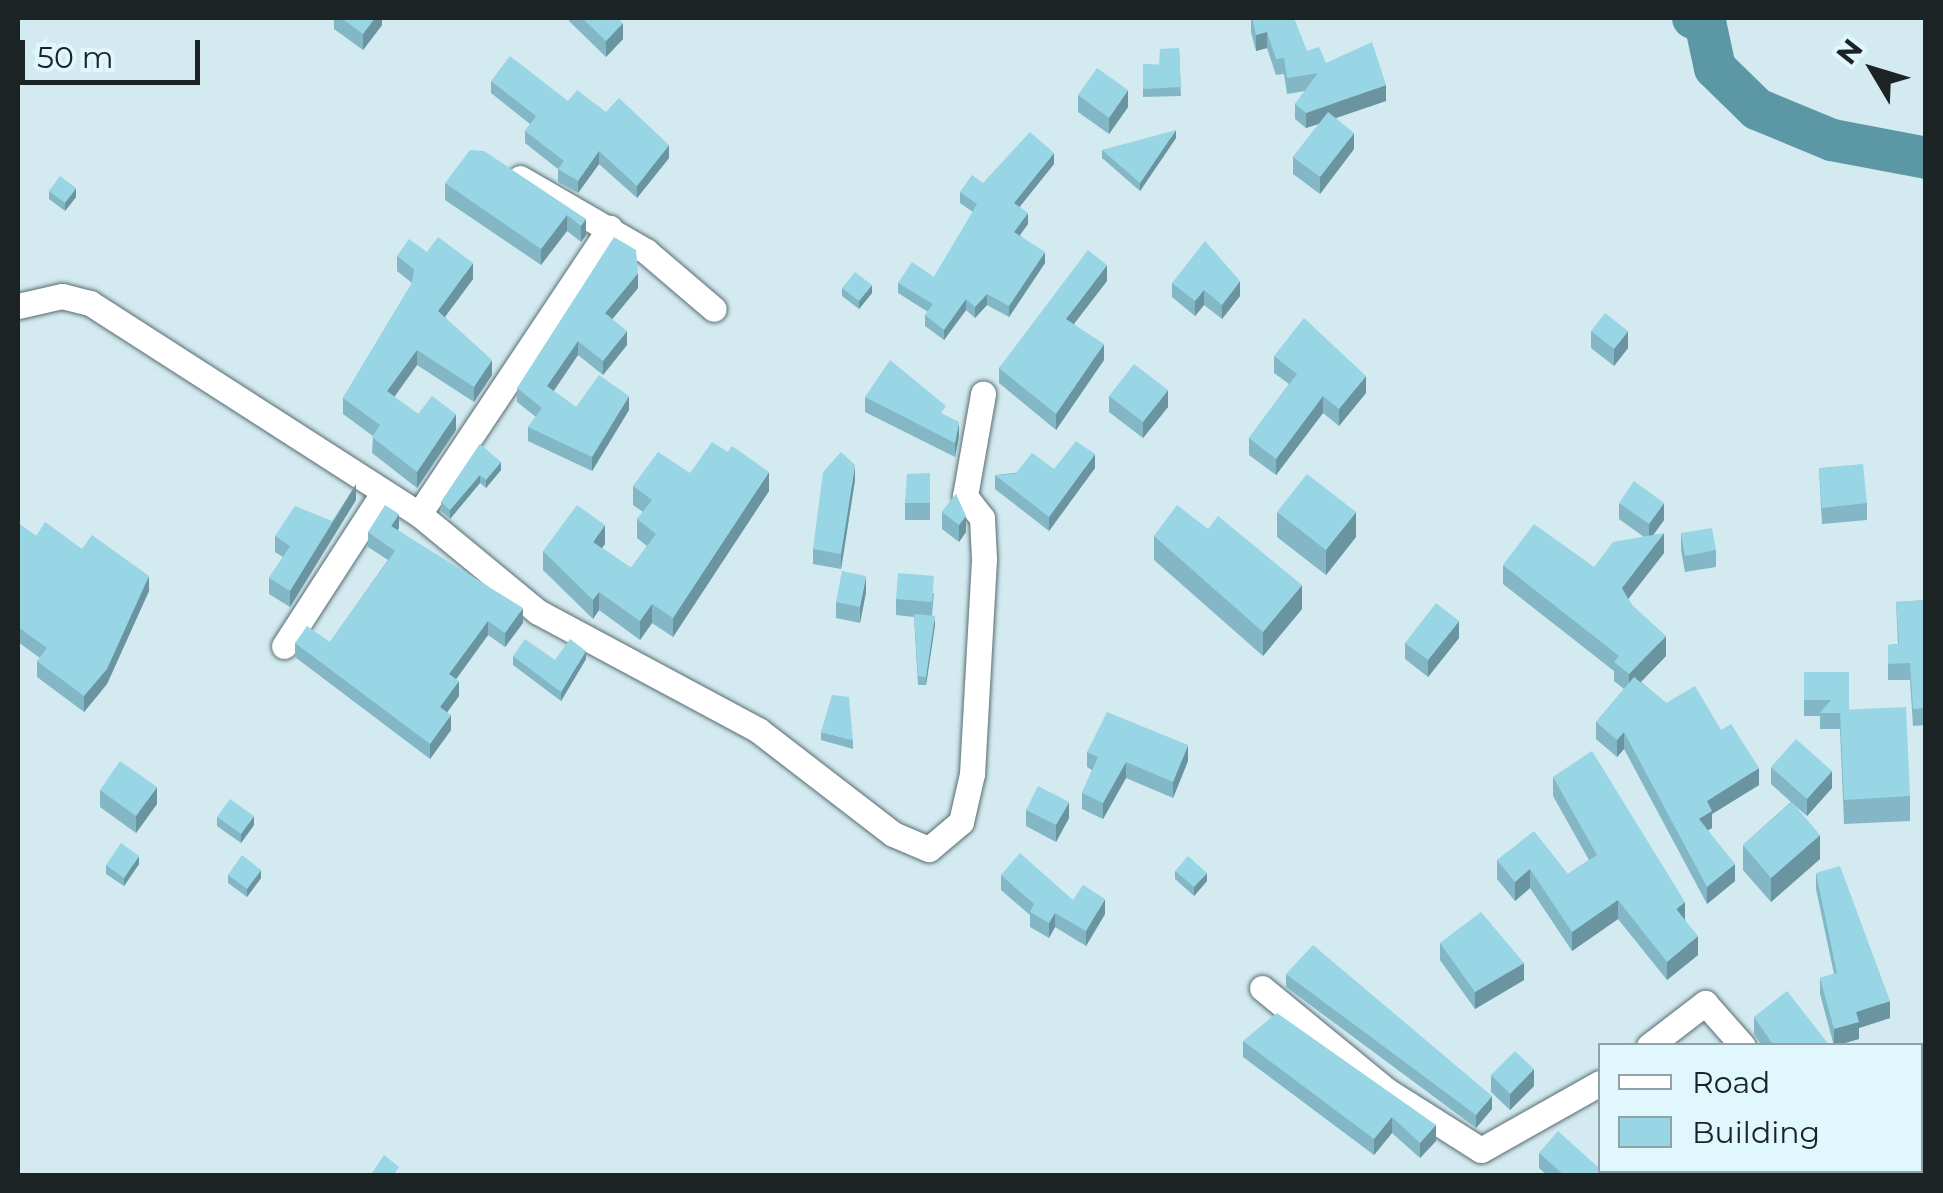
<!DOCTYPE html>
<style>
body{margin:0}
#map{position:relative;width:1943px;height:1193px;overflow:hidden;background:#d3eaf0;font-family:Montserrat,sans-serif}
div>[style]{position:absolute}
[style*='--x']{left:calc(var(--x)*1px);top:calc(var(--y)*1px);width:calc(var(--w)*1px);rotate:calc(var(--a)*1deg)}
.river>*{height:42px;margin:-21px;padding:0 21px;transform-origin:21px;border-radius:21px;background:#5c97a6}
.roads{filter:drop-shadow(0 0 2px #576c72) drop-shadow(0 0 2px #576c72)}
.minor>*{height:25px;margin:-12.5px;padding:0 12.5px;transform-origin:12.5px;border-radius:12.5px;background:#fff}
.wall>*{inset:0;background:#83b7c5}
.shaded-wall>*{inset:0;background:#6a95a0}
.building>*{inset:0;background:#98d5e5}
span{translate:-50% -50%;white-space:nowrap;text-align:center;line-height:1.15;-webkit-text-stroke:10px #e0f7fe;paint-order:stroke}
.frame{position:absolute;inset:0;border:20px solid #1b2325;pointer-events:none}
.legend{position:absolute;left:1598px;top:1043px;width:325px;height:130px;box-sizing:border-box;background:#e0f7fe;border:2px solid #91a2a7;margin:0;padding:12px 18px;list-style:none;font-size:30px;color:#1b2325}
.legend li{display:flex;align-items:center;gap:20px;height:50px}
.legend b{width:50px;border:2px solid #91a2a7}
.north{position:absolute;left:1823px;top:20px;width:100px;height:100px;-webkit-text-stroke:8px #e0f7fe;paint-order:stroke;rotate:308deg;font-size:28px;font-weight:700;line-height:40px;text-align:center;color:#1b2325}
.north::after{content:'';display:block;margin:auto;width:35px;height:45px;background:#1b2325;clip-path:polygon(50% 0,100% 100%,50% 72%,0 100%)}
.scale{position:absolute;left:20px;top:40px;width:180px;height:45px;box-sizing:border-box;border:5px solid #1b2325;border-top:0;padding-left:12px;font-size:30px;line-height:35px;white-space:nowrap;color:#1b2325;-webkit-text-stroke:8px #e0f7fe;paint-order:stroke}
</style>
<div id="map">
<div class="river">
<div style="--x:1693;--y:18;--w:13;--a:18"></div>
<div style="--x:1705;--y:22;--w:47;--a:77.7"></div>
<div style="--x:1715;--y:68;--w:59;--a:44.3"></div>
<div style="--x:1757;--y:109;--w:81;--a:22.5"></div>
<div style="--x:1832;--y:140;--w:96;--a:10.8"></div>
</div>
<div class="roads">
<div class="minor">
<div style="--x:520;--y:178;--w:146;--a:30.1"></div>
<div style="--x:646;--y:251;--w:89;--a:40.5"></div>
<div style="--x:18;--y:306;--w:45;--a:-12.8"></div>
<div style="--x:62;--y:296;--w:29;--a:14"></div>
<div style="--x:90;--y:303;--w:391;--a:32.7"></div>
<div style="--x:419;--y:514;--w:154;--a:39.5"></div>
<div style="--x:538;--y:612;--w:250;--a:28.2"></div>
<div style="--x:758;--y:730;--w:170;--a:37.6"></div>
<div style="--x:893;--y:834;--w:39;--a:23"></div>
<div style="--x:929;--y:849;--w:42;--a:-40.2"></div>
<div style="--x:961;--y:822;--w:49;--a:-77.1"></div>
<div style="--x:972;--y:774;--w:215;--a:-86.8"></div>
<div style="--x:984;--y:559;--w:41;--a:-92.8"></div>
<div style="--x:982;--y:518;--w:28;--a:-128"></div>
<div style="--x:965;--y:496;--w:104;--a:-80"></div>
<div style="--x:419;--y:514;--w:344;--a:-56.3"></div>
<div style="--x:284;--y:646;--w:182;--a:-57.1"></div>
<div style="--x:1262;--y:988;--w:161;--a:39.4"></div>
<div style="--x:1386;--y:1090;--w:112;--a:32.3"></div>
<div style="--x:1481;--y:1150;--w:137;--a:-29.4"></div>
<div style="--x:1649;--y:1046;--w:71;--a:-37.5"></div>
<div style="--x:1705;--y:1003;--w:57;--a:48.5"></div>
<div style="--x:1760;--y:1176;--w:8;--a:-50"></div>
</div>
</div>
<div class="wall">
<div style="clip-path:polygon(334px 18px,382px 18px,382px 25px,363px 50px,334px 29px)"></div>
<div style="clip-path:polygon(569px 18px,618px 18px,623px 39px,606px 57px,569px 21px)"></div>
<div style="clip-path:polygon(1251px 18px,1386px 101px,1336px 118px,1354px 149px,1320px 194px,1293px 174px,1293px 157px,1319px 124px,1306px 128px,1295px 119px,1295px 104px,1305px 91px,1287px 94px,1284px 74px,1276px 75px,1267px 48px,1256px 51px,1251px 32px)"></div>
<div style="clip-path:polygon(1179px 48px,1181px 96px,1143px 97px,1143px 64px,1159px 65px)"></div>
<div style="clip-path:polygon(491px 81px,606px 112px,669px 158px,637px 198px,599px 164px,578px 193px,558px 182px,558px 169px,525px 143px,525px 131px,530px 124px,491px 93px)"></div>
<div style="clip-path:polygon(1078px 95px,1128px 107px,1109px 134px,1078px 112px)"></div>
<div style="clip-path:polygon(1176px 138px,1140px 191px,1102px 158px,1102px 150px)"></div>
<div style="clip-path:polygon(1054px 164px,1019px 207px,1028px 224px,1020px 235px,1045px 263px,1009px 317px,987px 305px,975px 318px,966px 310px,944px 340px,925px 326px,925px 315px,928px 312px,898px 293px,898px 283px,934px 277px,973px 212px,960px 203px,960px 192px)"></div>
<div style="clip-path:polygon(445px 183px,586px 219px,586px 235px,581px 242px,567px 231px,541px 265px,445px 200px)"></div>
<div style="clip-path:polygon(49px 191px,76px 197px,65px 211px,49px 199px)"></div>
<div style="clip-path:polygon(427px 252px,473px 279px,445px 317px,492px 375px,474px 402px,417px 365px,394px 397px,418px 414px,456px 430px,417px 488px,372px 453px,373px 436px,343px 414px,343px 398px,412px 283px,397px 271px,397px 256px)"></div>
<div style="clip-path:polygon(1107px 281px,1074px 324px,1104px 360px,1056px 430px,999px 383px,999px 368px)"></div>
<div style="clip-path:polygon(1172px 283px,1240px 296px,1222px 319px,1204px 305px,1195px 316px,1172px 297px)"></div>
<div style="clip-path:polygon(638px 288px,612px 319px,627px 345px,603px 375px,578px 355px,553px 391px,576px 407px,629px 410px,592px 471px,528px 441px,528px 427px,536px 417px,517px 402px,517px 388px)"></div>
<div style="clip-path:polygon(842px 288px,872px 293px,859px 309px,842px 296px)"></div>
<div style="clip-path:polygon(1591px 331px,1628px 348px,1614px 366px,1591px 348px)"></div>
<div style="clip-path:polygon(1274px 356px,1366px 393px,1339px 426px,1323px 413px,1276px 475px,1249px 455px,1249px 438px,1289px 384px,1274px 373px)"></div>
<div style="clip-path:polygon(1109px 396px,1168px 407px,1143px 438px,1109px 412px)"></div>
<div style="clip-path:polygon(865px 397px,946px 416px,959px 437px,955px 457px,865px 412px)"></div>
<div style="clip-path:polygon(480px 444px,501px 470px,486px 488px,480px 483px,450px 519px,441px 511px,441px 502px)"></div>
<div style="clip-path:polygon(1095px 468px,1049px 531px,995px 489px,995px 475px,1054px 469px)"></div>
<div style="clip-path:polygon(1819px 468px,1867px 503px,1867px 520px,1822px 524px)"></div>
<div style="clip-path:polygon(690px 473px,769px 491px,673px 637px,652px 623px,640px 640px,599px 610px,593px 619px,543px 570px,543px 551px,605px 544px,602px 548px,631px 568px,647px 546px,637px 538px,637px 519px,643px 512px,633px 505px,633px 486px)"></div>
<div style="clip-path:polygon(930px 473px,930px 520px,905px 520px,905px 503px)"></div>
<div style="clip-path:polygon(855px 480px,841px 569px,813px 564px,813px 549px)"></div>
<div style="clip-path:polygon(956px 494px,966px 532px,959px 542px,942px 529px,942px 512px)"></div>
<div style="clip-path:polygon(356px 500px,290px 607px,269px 594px,269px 578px,283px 557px,275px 552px,275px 536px,332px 521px)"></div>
<div style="clip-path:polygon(1619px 503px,1664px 520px,1653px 535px,1664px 553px,1628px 599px,1666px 656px,1641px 682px,1666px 703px,1721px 730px,1759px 785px,1712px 814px,1712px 828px,1708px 830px,1735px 881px,1707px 904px,1624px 749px,1617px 757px,1596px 739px,1596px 722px,1624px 689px,1614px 681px,1614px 671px,1503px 584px,1503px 565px,1594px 567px,1644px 537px,1619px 519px)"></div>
<div style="clip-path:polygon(1277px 512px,1356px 537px,1326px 575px,1277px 537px)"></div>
<div style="clip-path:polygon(18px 523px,36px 536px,82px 549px,149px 591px,107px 684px,84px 712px,37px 677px,37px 661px,40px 658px,18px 642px)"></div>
<div style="clip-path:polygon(399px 528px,398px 530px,523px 623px,505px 647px,488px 635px,456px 679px,459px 696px,447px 712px,451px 730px,430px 759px,295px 657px,295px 643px,330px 642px,388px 560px,368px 547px,368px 532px)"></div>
<div style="clip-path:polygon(1681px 533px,1716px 550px,1716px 567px,1685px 572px,1681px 550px)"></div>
<div style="clip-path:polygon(1154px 536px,1302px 609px,1263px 656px,1154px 560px)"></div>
<div style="clip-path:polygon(866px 592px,860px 623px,836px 618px,836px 602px)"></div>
<div style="clip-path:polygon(934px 593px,932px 616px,935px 625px,926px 685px,918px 685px,914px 617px,896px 615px,896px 599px)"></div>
<div style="clip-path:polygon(1926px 600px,1926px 725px,1913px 726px,1910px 680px,1888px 680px,1888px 645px,1898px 644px,1896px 602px)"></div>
<div style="clip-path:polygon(1459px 638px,1428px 677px,1405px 659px,1405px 643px)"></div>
<div style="clip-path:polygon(513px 656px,555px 660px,586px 659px,561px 701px,513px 665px)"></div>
<div style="clip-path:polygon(1804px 672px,1849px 710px,1910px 796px,1910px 821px,1844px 824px,1840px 729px,1820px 729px,1820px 716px,1804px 716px)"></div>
<div style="clip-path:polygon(821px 732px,853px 740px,853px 749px,821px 740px)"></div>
<div style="clip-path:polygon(1087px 752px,1188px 761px,1173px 798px,1126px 778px,1103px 819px,1082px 809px,1082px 793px,1092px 770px,1087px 767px)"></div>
<div style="clip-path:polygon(1771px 767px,1832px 788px,1807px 816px,1793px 804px,1820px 859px,1771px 902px,1743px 870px,1743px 845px,1791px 802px,1771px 784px)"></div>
<div style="clip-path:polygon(1553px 777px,1685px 920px,1698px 955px,1667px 980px,1618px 919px,1572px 951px,1530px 888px,1515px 901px,1497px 879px,1497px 860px,1568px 874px,1589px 860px,1553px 796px)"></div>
<div style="clip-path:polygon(100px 790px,157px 804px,136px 833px,100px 807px)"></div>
<div style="clip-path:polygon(1026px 810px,1069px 818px,1056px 842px,1026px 826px)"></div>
<div style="clip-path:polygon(217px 817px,254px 825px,241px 843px,217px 826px)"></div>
<div style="clip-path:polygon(139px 864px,124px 886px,106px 874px,106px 865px)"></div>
<div style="clip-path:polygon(1175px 871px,1207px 881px,1194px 896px,1175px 879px)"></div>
<div style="clip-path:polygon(1816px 873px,1890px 1018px,1859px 1028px,1859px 1039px,1834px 1046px,1820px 994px,1820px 978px,1834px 974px,1816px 889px)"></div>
<div style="clip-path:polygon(228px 875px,261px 878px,247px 897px,228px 883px)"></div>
<div style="clip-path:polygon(1001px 875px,1073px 900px,1105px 914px,1086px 946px,1055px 927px,1049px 938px,1030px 927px,1030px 915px,1001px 890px)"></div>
<div style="clip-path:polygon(1440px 943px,1524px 980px,1475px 1009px,1440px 960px)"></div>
<div style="clip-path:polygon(1286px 974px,1492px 1109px,1476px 1128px,1286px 987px)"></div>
<div style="clip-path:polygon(1754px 1017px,1830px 1046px,1762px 1046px,1754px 1034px)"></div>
<div style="clip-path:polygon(1243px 1041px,1436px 1125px,1436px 1141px,1420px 1158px,1392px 1133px,1374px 1155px,1243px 1057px)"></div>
<div style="clip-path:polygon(1920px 1050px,1926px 1050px,1926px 1096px,1920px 1097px)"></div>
<div style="clip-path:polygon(1491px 1075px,1534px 1086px,1510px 1110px,1491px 1092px)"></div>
<div style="clip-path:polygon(1539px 1153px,1607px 1176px,1548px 1176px,1539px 1168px)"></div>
</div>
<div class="shaded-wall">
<div style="clip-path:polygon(375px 18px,382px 18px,382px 25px,363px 50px,363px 34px)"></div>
<div style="clip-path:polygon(623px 23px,623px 39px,606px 57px,606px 41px)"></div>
<div style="clip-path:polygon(1267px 32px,1267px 48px,1256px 51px,1256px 35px)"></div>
<div style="clip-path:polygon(1386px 85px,1386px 101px,1306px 128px,1306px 113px)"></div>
<div style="clip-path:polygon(1128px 90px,1128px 107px,1109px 134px,1109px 118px)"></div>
<div style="clip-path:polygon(1176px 130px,1176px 138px,1140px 191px,1140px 183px)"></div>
<div style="clip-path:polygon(1354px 133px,1354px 149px,1320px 194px,1320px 177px)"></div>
<div style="clip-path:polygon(669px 145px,669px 158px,637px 198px,637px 186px)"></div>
<div style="clip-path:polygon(599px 151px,599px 164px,578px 193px,578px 181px)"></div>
<div style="clip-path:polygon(1054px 153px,1054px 164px,1014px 214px,1014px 203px)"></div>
<div style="clip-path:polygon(76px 188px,76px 197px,65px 211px,65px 203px)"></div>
<div style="clip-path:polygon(1028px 213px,1028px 224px,1014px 243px,1014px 232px)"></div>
<div style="clip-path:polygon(567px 215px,567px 231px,541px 265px,541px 249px)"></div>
<div style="clip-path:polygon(586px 219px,586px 235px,581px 242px,581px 226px)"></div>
<div style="clip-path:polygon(1045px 252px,1045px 263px,1009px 317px,1009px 306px)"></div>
<div style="clip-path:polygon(473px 263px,473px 279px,438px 326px,438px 311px)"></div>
<div style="clip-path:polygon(1107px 265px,1107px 281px,1066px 334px,1066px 319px)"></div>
<div style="clip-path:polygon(638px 273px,638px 288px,605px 328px,605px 313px)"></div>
<div style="clip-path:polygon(1240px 281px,1240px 296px,1222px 319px,1222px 305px)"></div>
<div style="clip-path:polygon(872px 285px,872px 293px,859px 309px,859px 301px)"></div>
<div style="clip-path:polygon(1204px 290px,1204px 305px,1195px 316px,1195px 301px)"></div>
<div style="clip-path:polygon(987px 294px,987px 305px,975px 318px,975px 307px)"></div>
<div style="clip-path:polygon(966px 299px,966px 310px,944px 340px,944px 330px)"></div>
<div style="clip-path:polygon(627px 331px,627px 345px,603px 375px,603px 361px)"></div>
<div style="clip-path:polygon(1628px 331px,1628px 348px,1614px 366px,1614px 349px)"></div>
<div style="clip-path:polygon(578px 341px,578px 355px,547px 401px,547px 386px)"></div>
<div style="clip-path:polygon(1104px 344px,1104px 360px,1056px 430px,1056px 414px)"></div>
<div style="clip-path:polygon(417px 350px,417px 365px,387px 407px,387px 391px)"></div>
<div style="clip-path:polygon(492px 360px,492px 375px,474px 402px,474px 387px)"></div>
<div style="clip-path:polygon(1366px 376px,1366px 393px,1339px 426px,1339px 409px)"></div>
<div style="clip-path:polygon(1168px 390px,1168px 407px,1143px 438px,1143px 422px)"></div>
<div style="clip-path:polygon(629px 396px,629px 410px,592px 471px,592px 457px)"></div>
<div style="clip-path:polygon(1323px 396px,1323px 413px,1276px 475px,1276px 459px)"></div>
<div style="clip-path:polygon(456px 414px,456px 430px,417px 488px,417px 472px)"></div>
<div style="clip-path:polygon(959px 422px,959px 437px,955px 457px,955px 443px)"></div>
<div style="clip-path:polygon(1095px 454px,1095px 468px,1049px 531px,1049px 517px)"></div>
<div style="clip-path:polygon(501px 462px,501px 470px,486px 488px,486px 480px)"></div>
<div style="clip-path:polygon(855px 465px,855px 480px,841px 569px,841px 554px)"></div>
<div style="clip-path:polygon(769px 472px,769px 491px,673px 637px,673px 618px)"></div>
<div style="clip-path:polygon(480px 475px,480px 483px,450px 519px,450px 510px)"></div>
<div style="clip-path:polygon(356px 484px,356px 500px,290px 607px,290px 591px)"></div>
<div style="clip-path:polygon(1664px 503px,1664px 520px,1649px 541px,1649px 524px)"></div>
<div style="clip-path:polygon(1356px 512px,1356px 537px,1326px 575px,1326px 550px)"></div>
<div style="clip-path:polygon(399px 514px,399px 528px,391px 540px,391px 526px)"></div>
<div style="clip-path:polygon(966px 516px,966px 532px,959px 542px,959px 525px)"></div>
<div style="clip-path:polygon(605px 525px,605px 544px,593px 560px,593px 542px)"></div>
<div style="clip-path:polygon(1664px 533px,1664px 553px,1622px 607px,1622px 588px)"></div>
<div style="clip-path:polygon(149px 576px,149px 591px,107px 684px,84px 712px,84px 696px)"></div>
<div style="clip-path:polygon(866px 576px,866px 592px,860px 623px,860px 607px)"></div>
<div style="clip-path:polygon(1302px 585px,1302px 609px,1263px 656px,1263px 632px)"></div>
<div style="clip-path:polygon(599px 592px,599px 610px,593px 619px,593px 600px)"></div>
<div style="clip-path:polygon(652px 604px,652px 623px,640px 640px,640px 621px)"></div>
<div style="clip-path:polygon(523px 608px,523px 623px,505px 647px,505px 633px)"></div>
<div style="clip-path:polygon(935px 616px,935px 625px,926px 685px,926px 677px)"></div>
<div style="clip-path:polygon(488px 621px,488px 635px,449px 689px,449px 674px)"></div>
<div style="clip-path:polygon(1459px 621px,1459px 638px,1428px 677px,1428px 660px)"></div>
<div style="clip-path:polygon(1666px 636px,1666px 656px,1629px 694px,1629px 674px)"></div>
<div style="clip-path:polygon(586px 651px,586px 659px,561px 701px,561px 692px)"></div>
<div style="clip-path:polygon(459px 681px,459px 696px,440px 722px,440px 707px)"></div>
<div style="clip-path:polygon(451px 715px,451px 730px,430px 759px,430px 744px)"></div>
<div style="clip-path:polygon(1624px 732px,1624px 749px,1617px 757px,1617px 740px)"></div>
<div style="clip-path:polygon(1188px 745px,1188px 761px,1173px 798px,1173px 782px)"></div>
<div style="clip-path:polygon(1126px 762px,1126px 778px,1103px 819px,1103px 803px)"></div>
<div style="clip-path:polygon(1759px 768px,1759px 785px,1712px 814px,1712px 828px,1699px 835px,1699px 819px,1707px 801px)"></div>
<div style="clip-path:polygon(1832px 771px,1832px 788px,1807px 816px,1807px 799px)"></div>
<div style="clip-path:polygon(157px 787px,157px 804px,136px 833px,136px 816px)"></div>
<div style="clip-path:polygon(1069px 802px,1069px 818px,1056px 842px,1056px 825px)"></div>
<div style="clip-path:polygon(254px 816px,254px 825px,241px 843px,241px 834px)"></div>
<div style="clip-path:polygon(1820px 835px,1820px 859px,1771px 902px,1771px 878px)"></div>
<div style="clip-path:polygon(139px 856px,139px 864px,124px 886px,124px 878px)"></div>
<div style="clip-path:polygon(1735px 864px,1735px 881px,1707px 904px,1707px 887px)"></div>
<div style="clip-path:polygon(1530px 869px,1530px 888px,1515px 901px,1515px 882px)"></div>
<div style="clip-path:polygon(261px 870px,261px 878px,247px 897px,247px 889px)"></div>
<div style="clip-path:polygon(1207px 873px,1207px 881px,1194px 896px,1194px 887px)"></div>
<div style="clip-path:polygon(1105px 899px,1105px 914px,1086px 946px,1086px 931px)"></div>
<div style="clip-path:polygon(1618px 900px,1618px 919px,1572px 951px,1572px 932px)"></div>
<div style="clip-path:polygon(1685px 902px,1685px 921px,1676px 909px)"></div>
<div style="clip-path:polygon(1055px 913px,1055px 927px,1049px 938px,1049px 923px)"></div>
<div style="clip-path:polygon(1698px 936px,1698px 955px,1667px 980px,1667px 962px)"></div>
<div style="clip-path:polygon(1524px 963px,1524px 980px,1475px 1009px,1475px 992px)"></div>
<div style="clip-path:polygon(1890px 1001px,1890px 1018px,1859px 1028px,1859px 1039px,1834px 1046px,1834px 1029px,1856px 1012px)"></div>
<div style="clip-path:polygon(1534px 1069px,1534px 1086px,1510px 1110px,1510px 1094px)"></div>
<div style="clip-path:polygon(1492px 1096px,1492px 1109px,1476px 1128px,1476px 1115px)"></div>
<div style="clip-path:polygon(1392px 1117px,1392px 1133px,1374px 1155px,1374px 1139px)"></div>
<div style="clip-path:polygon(1436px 1125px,1436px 1141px,1420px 1158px,1420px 1143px)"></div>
<div style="clip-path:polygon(1718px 1170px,1734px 1170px,1729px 1176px,1713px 1176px)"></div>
<div style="clip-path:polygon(1800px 1170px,1810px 1170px,1804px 1176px,1795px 1175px)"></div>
</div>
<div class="building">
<div style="clip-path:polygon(341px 18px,375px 18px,363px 34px)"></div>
<div style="clip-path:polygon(582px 18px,618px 18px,623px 23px,606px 41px)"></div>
<div style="clip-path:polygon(1252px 18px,1294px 18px,1307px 51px,1319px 47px,1326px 63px,1372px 42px,1386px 85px,1306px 113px,1295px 104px,1318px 73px,1287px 78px,1284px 58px,1276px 59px,1267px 32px,1256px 35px)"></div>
<div style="clip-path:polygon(1179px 48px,1181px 87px,1143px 89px,1143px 64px,1159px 65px,1160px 49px)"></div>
<div style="clip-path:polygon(510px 56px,568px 101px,577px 90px,606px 112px,619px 98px,669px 145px,637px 186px,599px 151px,578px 181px,558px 169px,564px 161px,525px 131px,536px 116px,491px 81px)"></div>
<div style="clip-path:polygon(1097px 68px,1128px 90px,1109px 118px,1078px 95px)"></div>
<div style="clip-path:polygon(1328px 112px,1354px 133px,1320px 177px,1293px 157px)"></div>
<div style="clip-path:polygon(1176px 130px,1140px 183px,1102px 150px)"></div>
<div style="clip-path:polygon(1030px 132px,1054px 153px,1014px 203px,1028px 213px,1014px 232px,1045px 252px,1009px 306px,987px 294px,975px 307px,966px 299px,944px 330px,925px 315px,933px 304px,898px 283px,912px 262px,934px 277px,977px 204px,960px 192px,972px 175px,983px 183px)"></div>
<div style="clip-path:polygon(470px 150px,484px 151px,586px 219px,581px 226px,567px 215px,541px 249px,445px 183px)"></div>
<div style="clip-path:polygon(60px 176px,76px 188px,65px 203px,49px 191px)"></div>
<div style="clip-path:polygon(438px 237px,473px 263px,438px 311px,492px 360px,474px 387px,417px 350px,387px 391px,418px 414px,432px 396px,456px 414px,417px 472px,372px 437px,380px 425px,343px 398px,412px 283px,414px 269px,397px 256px,409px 239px,427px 252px)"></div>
<div style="clip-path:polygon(614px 237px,636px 250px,638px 273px,605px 313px,627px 331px,603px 361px,578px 341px,547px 386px,576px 407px,599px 375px,629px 396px,592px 457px,528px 427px,542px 408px,517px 388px)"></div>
<div style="clip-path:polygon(1205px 241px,1240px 281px,1222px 305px,1204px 290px,1195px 301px,1172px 283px)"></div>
<div style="clip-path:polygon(1088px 250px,1107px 265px,1066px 319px,1104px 344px,1056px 414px,999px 368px)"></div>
<div style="clip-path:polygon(855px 272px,872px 285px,859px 301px,842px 288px)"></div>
<div style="clip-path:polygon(1605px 313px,1628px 331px,1614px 349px,1591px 331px)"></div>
<div style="clip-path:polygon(1304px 318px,1366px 376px,1339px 409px,1323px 396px,1276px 459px,1249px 438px,1297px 374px,1274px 356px)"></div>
<div style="clip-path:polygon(890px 360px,946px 406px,941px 413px,959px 422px,955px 443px,865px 397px)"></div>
<div style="clip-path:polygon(1134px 364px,1168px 390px,1143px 422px,1109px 396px)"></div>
<div style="clip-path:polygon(1076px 441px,1095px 454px,1049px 517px,995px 475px,1015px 474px,1032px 453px,1054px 469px)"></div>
<div style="clip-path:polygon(712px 442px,728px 452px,732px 446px,769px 472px,673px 618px,652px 604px,640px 621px,599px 592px,593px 600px,543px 551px,577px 505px,605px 525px,593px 542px,631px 568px,656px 534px,637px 519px,652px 500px,633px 486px,658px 452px,690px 473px)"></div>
<div style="clip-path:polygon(480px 444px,501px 462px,486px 480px,480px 475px,450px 510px,441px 502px)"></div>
<div style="clip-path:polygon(841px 452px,855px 465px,841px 554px,813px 549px,823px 472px)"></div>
<div style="clip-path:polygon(1863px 464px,1867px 503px,1822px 508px,1819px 468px)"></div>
<div style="clip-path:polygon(930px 473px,930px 503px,905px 503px,907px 474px)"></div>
<div style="clip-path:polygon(1307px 474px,1356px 512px,1326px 550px,1277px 512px)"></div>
<div style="clip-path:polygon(1634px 481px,1664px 503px,1649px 524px,1619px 503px)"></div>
<div style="clip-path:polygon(356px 484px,290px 591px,269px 578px,290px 546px,275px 536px,295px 506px,332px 521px)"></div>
<div style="clip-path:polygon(956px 494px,966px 516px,959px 525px,942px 512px)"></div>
<div style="clip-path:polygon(385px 505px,399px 514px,391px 526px,523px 608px,505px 633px,488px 621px,449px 674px,459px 681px,440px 707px,451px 715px,430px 744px,295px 643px,307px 626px,330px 642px,395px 551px,368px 532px)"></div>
<div style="clip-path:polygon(1177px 505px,1208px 529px,1218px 516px,1302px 585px,1263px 632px,1154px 536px)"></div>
<div style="clip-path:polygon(45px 522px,82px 549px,92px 535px,149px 576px,107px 669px,84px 696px,37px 661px,47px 648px,18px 627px,18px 523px,36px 536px)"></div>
<div style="clip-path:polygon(1534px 524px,1594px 567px,1613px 542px,1664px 533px,1622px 588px,1631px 604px,1666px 636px,1629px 674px,1614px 662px,1619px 656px,1503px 565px)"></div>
<div style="clip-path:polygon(1712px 528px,1716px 550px,1685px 556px,1681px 533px)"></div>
<div style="clip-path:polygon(842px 571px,866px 576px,860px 607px,836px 602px)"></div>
<div style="clip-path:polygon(898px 573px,934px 576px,932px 602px,896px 599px)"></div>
<div style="clip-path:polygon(1926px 600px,1926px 708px,1913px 709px,1910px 663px,1888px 664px,1888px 645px,1899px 644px,1896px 602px)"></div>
<div style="clip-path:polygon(1436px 603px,1459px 621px,1428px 660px,1405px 643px)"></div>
<div style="clip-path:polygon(914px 614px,935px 616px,926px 677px,918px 676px)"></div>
<div style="clip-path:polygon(525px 639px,555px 660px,570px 639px,586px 651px,561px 692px,513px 656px)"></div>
<div style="clip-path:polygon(1804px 672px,1849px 672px,1849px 710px,1840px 710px,1840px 713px,1820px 713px,1831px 700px,1804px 700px)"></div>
<div style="clip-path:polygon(1634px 677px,1666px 703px,1695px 686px,1721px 730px,1731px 724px,1759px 768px,1707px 801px,1712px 811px,1699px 819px,1735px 864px,1707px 887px,1624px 732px,1617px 740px,1596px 722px)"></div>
<div style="clip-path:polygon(832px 695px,849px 697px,853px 740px,821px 732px)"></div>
<div style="clip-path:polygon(1906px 707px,1910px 796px,1844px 800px,1840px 710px)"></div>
<div style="clip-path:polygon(1107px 712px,1188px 745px,1173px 782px,1126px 762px,1103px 803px,1082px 793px,1098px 757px,1087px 752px)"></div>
<div style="clip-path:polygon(1796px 739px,1832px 771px,1807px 799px,1771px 767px)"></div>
<div style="clip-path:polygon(1592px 751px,1685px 902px,1676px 909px,1698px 936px,1667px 962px,1618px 900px,1572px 932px,1530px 869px,1515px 882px,1497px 860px,1534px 831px,1568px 874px,1597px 855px,1553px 777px)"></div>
<div style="clip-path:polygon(120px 761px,157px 787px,136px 816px,100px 790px)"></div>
<div style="clip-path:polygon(1038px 786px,1069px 802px,1056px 825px,1026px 810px)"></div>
<div style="clip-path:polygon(230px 799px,254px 816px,241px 834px,217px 817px)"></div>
<div style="clip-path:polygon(1792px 802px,1820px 835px,1771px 878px,1743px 845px)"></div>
<div style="clip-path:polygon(121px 843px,139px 856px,124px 878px,106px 865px)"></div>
<div style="clip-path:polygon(1020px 853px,1073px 900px,1083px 885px,1105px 899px,1086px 931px,1055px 913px,1049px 923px,1030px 912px,1034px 904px,1001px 875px)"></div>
<div style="clip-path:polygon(242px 855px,261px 870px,247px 889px,228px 875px)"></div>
<div style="clip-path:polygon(1188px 856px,1207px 873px,1194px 887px,1175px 871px)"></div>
<div style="clip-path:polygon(1840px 866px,1890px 1001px,1856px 1012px,1859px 1022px,1834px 1029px,1820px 978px,1837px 973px,1816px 873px)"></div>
<div style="clip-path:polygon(1481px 912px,1524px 963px,1475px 992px,1440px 943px)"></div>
<div style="clip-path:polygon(1313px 945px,1492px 1096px,1476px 1115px,1286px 974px)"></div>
<div style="clip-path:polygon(1787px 991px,1830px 1046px,1774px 1046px,1754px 1017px)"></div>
<div style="clip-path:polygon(1277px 1013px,1436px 1125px,1420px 1143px,1392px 1117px,1374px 1139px,1243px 1041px)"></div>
<div style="clip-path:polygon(1920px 1050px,1926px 1050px,1926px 1076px,1920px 1077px)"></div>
<div style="clip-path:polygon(1515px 1051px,1534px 1069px,1510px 1094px,1491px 1075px)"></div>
<div style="clip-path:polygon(1558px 1131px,1600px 1169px,1600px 1170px,1607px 1175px,1565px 1176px,1539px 1153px)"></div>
<div style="clip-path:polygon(384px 1155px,399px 1167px,393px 1176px,370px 1176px)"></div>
<div style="clip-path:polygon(1620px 1170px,1718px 1170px,1713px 1176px,1624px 1176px)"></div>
<div style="clip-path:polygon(1769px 1170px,1788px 1170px,1792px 1176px,1764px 1176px)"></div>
</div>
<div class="frame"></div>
<ul class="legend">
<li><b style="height:12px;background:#fff"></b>Road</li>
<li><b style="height:28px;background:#98d5e5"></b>Building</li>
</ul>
<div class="north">N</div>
<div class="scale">50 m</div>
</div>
